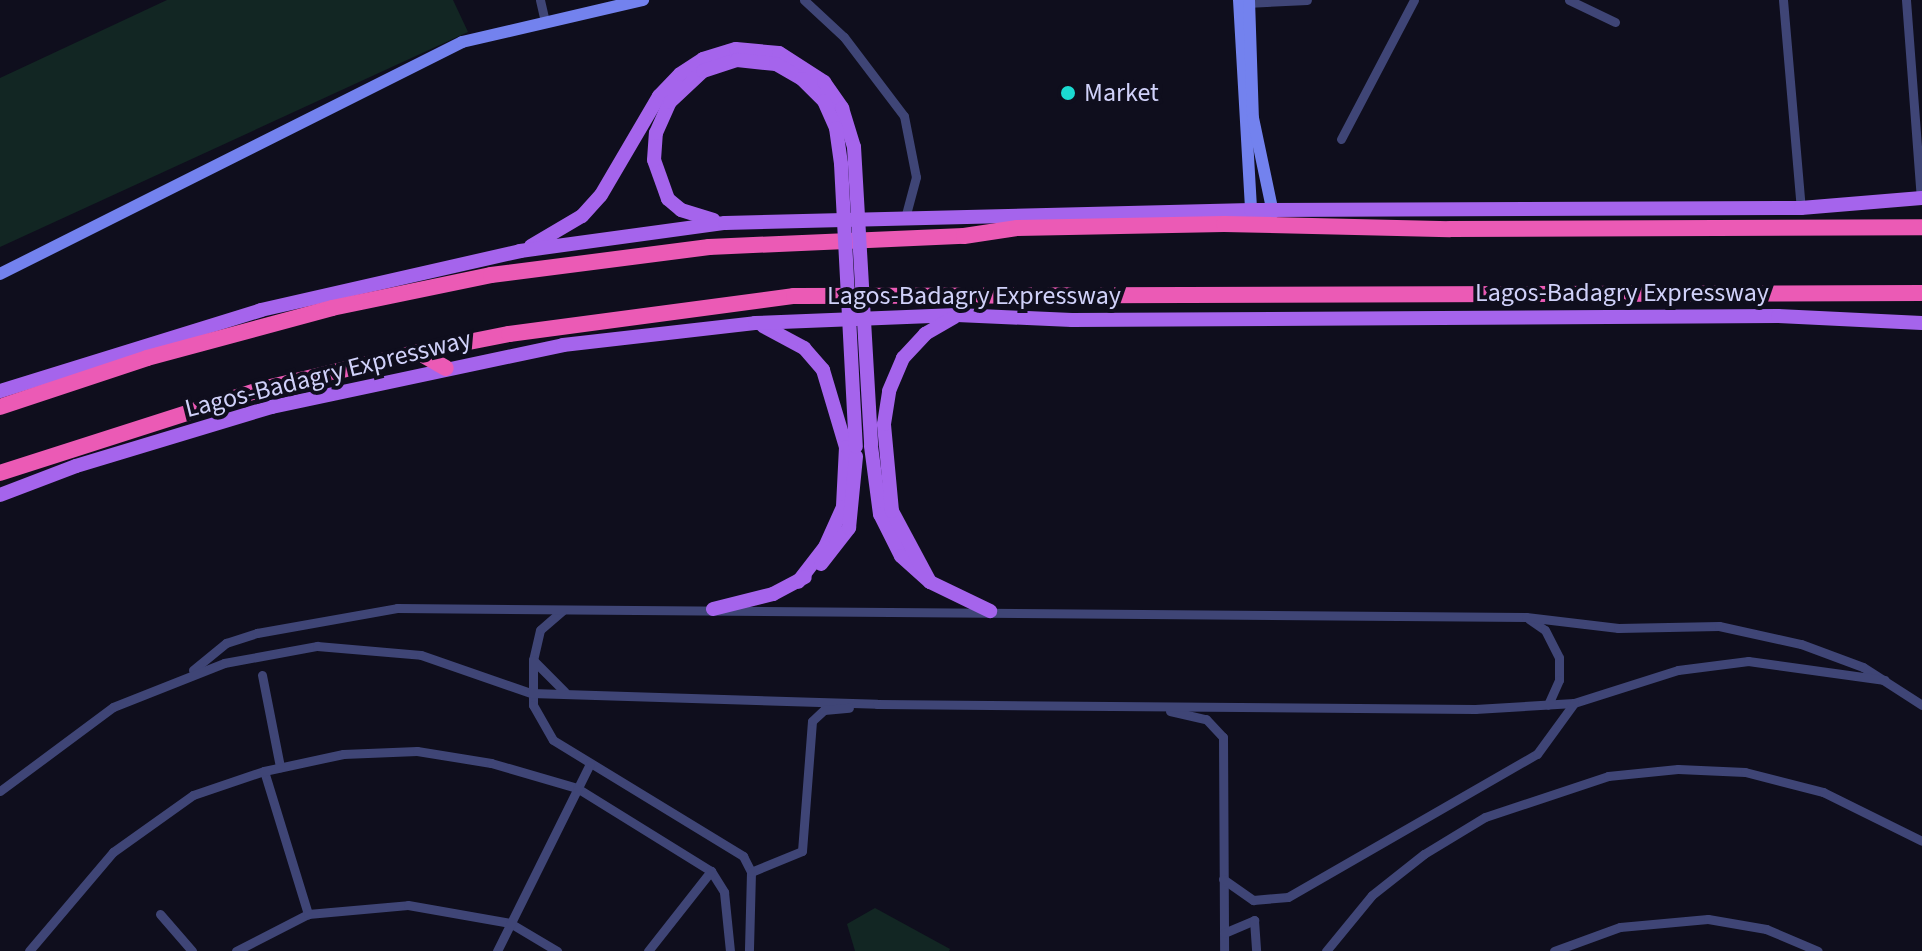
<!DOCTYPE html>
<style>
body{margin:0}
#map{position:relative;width:1922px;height:951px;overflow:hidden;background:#0f0e1d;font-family:"Source Sans 3",sans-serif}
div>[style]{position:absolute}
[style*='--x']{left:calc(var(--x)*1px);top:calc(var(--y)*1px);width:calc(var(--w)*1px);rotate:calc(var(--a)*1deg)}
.green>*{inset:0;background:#122623}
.street>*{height:9px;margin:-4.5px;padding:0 4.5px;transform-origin:4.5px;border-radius:4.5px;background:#3f4576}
.secondary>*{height:12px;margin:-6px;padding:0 6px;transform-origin:6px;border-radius:6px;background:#7382ee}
.primary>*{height:14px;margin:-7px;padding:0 7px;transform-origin:7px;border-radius:7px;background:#a564ec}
.highway>*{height:16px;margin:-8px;padding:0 8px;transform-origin:8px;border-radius:8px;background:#eb5ab5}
.primary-bridge>*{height:14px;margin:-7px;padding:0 7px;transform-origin:7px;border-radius:7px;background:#a564ec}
.dots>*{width:22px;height:22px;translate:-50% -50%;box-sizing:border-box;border:4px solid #0f0e1d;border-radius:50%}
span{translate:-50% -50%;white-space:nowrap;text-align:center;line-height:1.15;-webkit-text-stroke:8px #0f0e1d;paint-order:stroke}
.poi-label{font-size:26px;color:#d0d1f9}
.left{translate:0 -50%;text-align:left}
.street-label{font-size:26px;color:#d0d1f9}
</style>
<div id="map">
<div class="green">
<div style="clip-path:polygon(167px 0,453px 0,468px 32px,0 247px,0 78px)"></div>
<div style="clip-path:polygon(875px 908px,950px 949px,949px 951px,855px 951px,847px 924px)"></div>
</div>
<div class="street">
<div style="--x:540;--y:0;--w:22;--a:77"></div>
<div style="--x:804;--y:0;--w:54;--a:42.8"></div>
<div style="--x:844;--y:37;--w:99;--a:52.8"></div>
<div style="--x:904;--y:116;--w:62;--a:78.9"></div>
<div style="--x:916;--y:177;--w:39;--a:105"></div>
<div style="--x:1569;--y:0;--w:51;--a:25.6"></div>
<div style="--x:1783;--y:0;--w:209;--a:85.1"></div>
<div style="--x:1906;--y:0;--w:199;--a:85.7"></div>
<div style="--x:1246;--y:3;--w:61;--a:-2.8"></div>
<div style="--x:1341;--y:139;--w:157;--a:-62.3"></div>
<div style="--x:563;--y:610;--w:30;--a:139"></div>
<div style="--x:540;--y:630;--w:31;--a:103"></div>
<div style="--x:533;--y:660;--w:45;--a:45"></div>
<div style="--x:1529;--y:619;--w:19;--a:35"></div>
<div style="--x:1545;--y:630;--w:31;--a:63"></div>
<div style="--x:1559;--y:658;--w:22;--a:90"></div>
<div style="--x:1559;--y:680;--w:27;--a:114"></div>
<div style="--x:533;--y:660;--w:45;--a:90"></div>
<div style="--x:533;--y:705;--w:40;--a:60.3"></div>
<div style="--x:553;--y:740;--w:223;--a:31.4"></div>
<div style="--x:743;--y:856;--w:18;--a:63"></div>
<div style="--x:751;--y:872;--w:79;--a:91.5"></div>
<div style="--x:193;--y:670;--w:43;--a:-39.3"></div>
<div style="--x:226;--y:643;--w:33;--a:-18"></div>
<div style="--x:257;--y:633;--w:142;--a:-10.1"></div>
<div style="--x:397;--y:608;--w:1129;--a:0.46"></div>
<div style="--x:1526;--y:617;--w:93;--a:6.8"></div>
<div style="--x:1618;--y:628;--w:101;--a:-1.1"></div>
<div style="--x:1719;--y:626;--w:84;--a:12.4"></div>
<div style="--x:1801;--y:644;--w:66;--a:20.4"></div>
<div style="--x:1863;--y:667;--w:70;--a:32.8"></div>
<div style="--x:262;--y:675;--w:94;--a:78.9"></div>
<div style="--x:1170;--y:711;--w:37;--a:13"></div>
<div style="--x:1206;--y:719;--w:25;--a:47"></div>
<div style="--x:1223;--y:737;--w:214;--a:89.7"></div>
<div style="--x:264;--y:771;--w:150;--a:72.9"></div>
<div style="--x:0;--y:791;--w:141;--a:-36.6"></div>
<div style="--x:113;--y:707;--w:119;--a:-21.6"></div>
<div style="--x:224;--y:663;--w:95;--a:-10.4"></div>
<div style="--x:317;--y:646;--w:104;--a:4.9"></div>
<div style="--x:421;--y:655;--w:116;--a:19.1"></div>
<div style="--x:531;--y:693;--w:346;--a:1.8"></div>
<div style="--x:877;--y:704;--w:598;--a:0.48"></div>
<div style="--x:1475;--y:709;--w:99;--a:-3.5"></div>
<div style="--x:1574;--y:703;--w:109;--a:-17.6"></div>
<div style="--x:1678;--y:670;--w:71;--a:-7.3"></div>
<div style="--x:1748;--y:661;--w:138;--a:7.9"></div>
<div style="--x:751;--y:872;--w:55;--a:-22.4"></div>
<div style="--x:802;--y:851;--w:130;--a:-85.6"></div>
<div style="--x:812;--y:721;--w:16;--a:-43"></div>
<div style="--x:824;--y:710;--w:25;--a:-5"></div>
<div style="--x:1223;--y:879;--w:37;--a:35"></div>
<div style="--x:1253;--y:900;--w:35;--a:-5"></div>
<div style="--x:1288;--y:897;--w:287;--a:-29.9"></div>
<div style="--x:1537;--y:754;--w:63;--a:-54"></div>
<div style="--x:160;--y:914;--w:49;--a:49.1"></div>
<div style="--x:1224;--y:933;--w:33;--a:-23"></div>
<div style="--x:1254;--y:920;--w:31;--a:86"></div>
<div style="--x:29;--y:951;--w:130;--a:-49.7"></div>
<div style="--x:113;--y:852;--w:98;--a:-35.5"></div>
<div style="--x:193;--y:795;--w:75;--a:-18.7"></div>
<div style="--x:264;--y:771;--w:81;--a:-12.1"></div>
<div style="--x:343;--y:754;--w:74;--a:-2.3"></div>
<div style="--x:417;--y:751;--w:75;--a:9.2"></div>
<div style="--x:491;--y:763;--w:90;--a:16.2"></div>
<div style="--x:577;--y:788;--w:158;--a:31.8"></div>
<div style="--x:711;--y:871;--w:25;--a:58"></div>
<div style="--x:724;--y:892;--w:59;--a:84.2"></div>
<div style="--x:236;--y:951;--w:81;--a:-27.2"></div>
<div style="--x:308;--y:914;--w:100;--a:-5.1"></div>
<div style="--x:408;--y:905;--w:104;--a:10"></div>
<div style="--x:510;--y:923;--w:55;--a:30.8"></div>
<div style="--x:497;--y:951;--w:209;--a:-63.6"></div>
<div style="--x:648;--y:951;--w:102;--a:-51.8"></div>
<div style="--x:1326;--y:951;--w:72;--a:-50.6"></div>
<div style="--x:1372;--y:895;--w:66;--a:-38.3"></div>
<div style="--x:1424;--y:854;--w:71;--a:-31.2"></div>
<div style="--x:1485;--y:817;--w:130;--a:-18.4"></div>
<div style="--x:1608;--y:776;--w:70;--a:-5.7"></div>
<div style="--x:1678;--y:769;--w:67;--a:2.6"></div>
<div style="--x:1745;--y:772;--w:81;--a:14.4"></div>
<div style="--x:1823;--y:792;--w:110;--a:26.3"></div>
<div style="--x:1554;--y:951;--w:70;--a:-20"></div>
<div style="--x:1620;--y:927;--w:88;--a:-5.2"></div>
<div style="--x:1708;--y:919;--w:59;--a:9.8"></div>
<div style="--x:1766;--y:929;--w:56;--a:22.9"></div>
</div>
<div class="secondary">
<div style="--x:1239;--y:0;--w:210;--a:86.7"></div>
<div style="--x:1249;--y:0;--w:118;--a:88.1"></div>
<div style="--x:1253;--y:118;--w:97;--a:78.1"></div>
<div style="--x:0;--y:274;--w:517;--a:-26.66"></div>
<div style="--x:462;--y:42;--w:186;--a:-13.1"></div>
</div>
<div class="primary">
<div style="--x:668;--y:199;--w:17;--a:40"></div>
<div style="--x:681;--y:210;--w:34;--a:17"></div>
<div style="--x:531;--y:246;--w:59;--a:-30.5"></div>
<div style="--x:582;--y:216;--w:28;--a:-48"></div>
<div style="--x:763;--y:326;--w:47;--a:28.2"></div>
<div style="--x:804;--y:348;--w:29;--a:49"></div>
<div style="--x:823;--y:370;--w:80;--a:73.4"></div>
<div style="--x:846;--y:447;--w:60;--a:92.9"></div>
<div style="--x:843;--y:507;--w:44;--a:114.2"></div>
<div style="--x:825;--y:547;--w:44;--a:127.6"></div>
<div style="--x:0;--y:391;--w:273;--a:-17.2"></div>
<div style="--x:261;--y:310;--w:266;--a:-12.8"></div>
<div style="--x:520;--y:251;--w:207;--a:-7.8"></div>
<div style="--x:725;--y:223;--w:526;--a:-1.42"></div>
<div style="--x:1251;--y:210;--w:550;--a:-0.21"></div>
<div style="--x:1801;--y:208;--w:121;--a:-4.7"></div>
<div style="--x:871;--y:446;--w:69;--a:82.5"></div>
<div style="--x:880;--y:514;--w:47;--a:63.4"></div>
<div style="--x:901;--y:556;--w:39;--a:42"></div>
<div style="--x:930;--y:582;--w:67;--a:25.8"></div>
<div style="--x:0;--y:495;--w:81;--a:-20.9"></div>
<div style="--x:76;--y:466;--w:205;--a:-16.8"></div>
<div style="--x:272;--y:407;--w:298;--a:-12"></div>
<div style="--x:563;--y:345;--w:193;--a:-6.5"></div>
<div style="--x:755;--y:323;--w:202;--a:-2.3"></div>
<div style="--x:957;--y:315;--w:115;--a:2.5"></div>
<div style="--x:1072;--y:320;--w:706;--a:-0.32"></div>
<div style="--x:1778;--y:316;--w:144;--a:2.8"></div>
<div style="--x:821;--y:564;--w:46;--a:-52.1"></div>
<div style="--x:849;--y:528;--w:72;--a:-84.4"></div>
<div style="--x:930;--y:582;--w:81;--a:-118.2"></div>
<div style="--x:892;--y:511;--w:87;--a:-95.3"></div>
<div style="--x:884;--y:424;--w:33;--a:-81"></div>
<div style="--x:889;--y:391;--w:36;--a:-67"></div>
<div style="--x:903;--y:358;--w:33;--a:-47"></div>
<div style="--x:925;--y:334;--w:34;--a:-30"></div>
<div style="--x:713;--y:609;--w:62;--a:-14"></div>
<div style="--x:773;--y:594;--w:36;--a:-28"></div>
</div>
<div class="highway">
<div style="--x:418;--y:352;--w:32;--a:30"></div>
<div style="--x:0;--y:407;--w:155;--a:-18.4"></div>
<div style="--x:147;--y:358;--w:192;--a:-15.1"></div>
<div style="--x:332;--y:308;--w:162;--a:-11.7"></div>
<div style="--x:491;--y:275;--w:220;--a:-7.3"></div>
<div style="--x:709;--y:247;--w:255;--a:-2.5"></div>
<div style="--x:964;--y:236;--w:54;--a:-8.6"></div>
<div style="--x:1017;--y:228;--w:207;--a:-1.1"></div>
<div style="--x:1224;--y:224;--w:226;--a:1.3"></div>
<div style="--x:1450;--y:229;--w:472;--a:-0.2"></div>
<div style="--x:0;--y:473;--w:275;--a:-17.8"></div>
<div style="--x:262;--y:389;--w:160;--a:-13.3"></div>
<div style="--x:418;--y:352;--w:93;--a:-11.2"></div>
<div style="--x:509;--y:334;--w:288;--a:-7.6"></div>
<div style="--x:794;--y:296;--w:1128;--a:-0.15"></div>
</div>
<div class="primary-bridge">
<div style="--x:601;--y:195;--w:115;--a:-59.6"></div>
<div style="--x:659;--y:96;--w:30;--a:-46"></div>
<div style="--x:680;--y:74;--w:27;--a:-33"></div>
<div style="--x:703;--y:59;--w:34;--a:-17"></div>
<div style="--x:736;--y:49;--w:43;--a:5.3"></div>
<div style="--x:779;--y:53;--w:54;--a:32.8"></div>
<div style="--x:824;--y:82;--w:32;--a:55"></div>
<div style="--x:842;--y:108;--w:41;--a:72.9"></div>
<div style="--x:854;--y:147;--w:299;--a:86.7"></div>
<div style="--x:668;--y:199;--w:41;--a:-109.7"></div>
<div style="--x:654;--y:160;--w:27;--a:-86"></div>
<div style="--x:656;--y:133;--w:34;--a:-66"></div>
<div style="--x:670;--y:102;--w:45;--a:-43.2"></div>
<div style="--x:703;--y:71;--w:36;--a:-18"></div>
<div style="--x:737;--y:60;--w:39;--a:6"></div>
<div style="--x:776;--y:64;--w:30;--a:30"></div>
<div style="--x:802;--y:79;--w:31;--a:45"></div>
<div style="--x:824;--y:101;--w:30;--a:66"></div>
<div style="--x:836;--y:128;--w:36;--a:82"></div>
<div style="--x:841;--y:164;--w:283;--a:87"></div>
</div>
<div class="dots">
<div style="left:1068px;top:93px;background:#1bdad1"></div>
</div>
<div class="poi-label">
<span class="left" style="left:1084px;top:93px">Market</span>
</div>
<div class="street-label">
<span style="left:1622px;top:293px">Lagos-Badagry Expressway</span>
<span style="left:974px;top:296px">Lagos-Badagry Expressway</span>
<span style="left:328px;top:374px;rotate:-14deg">Lagos-Badagry Expressway</span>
</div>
</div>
